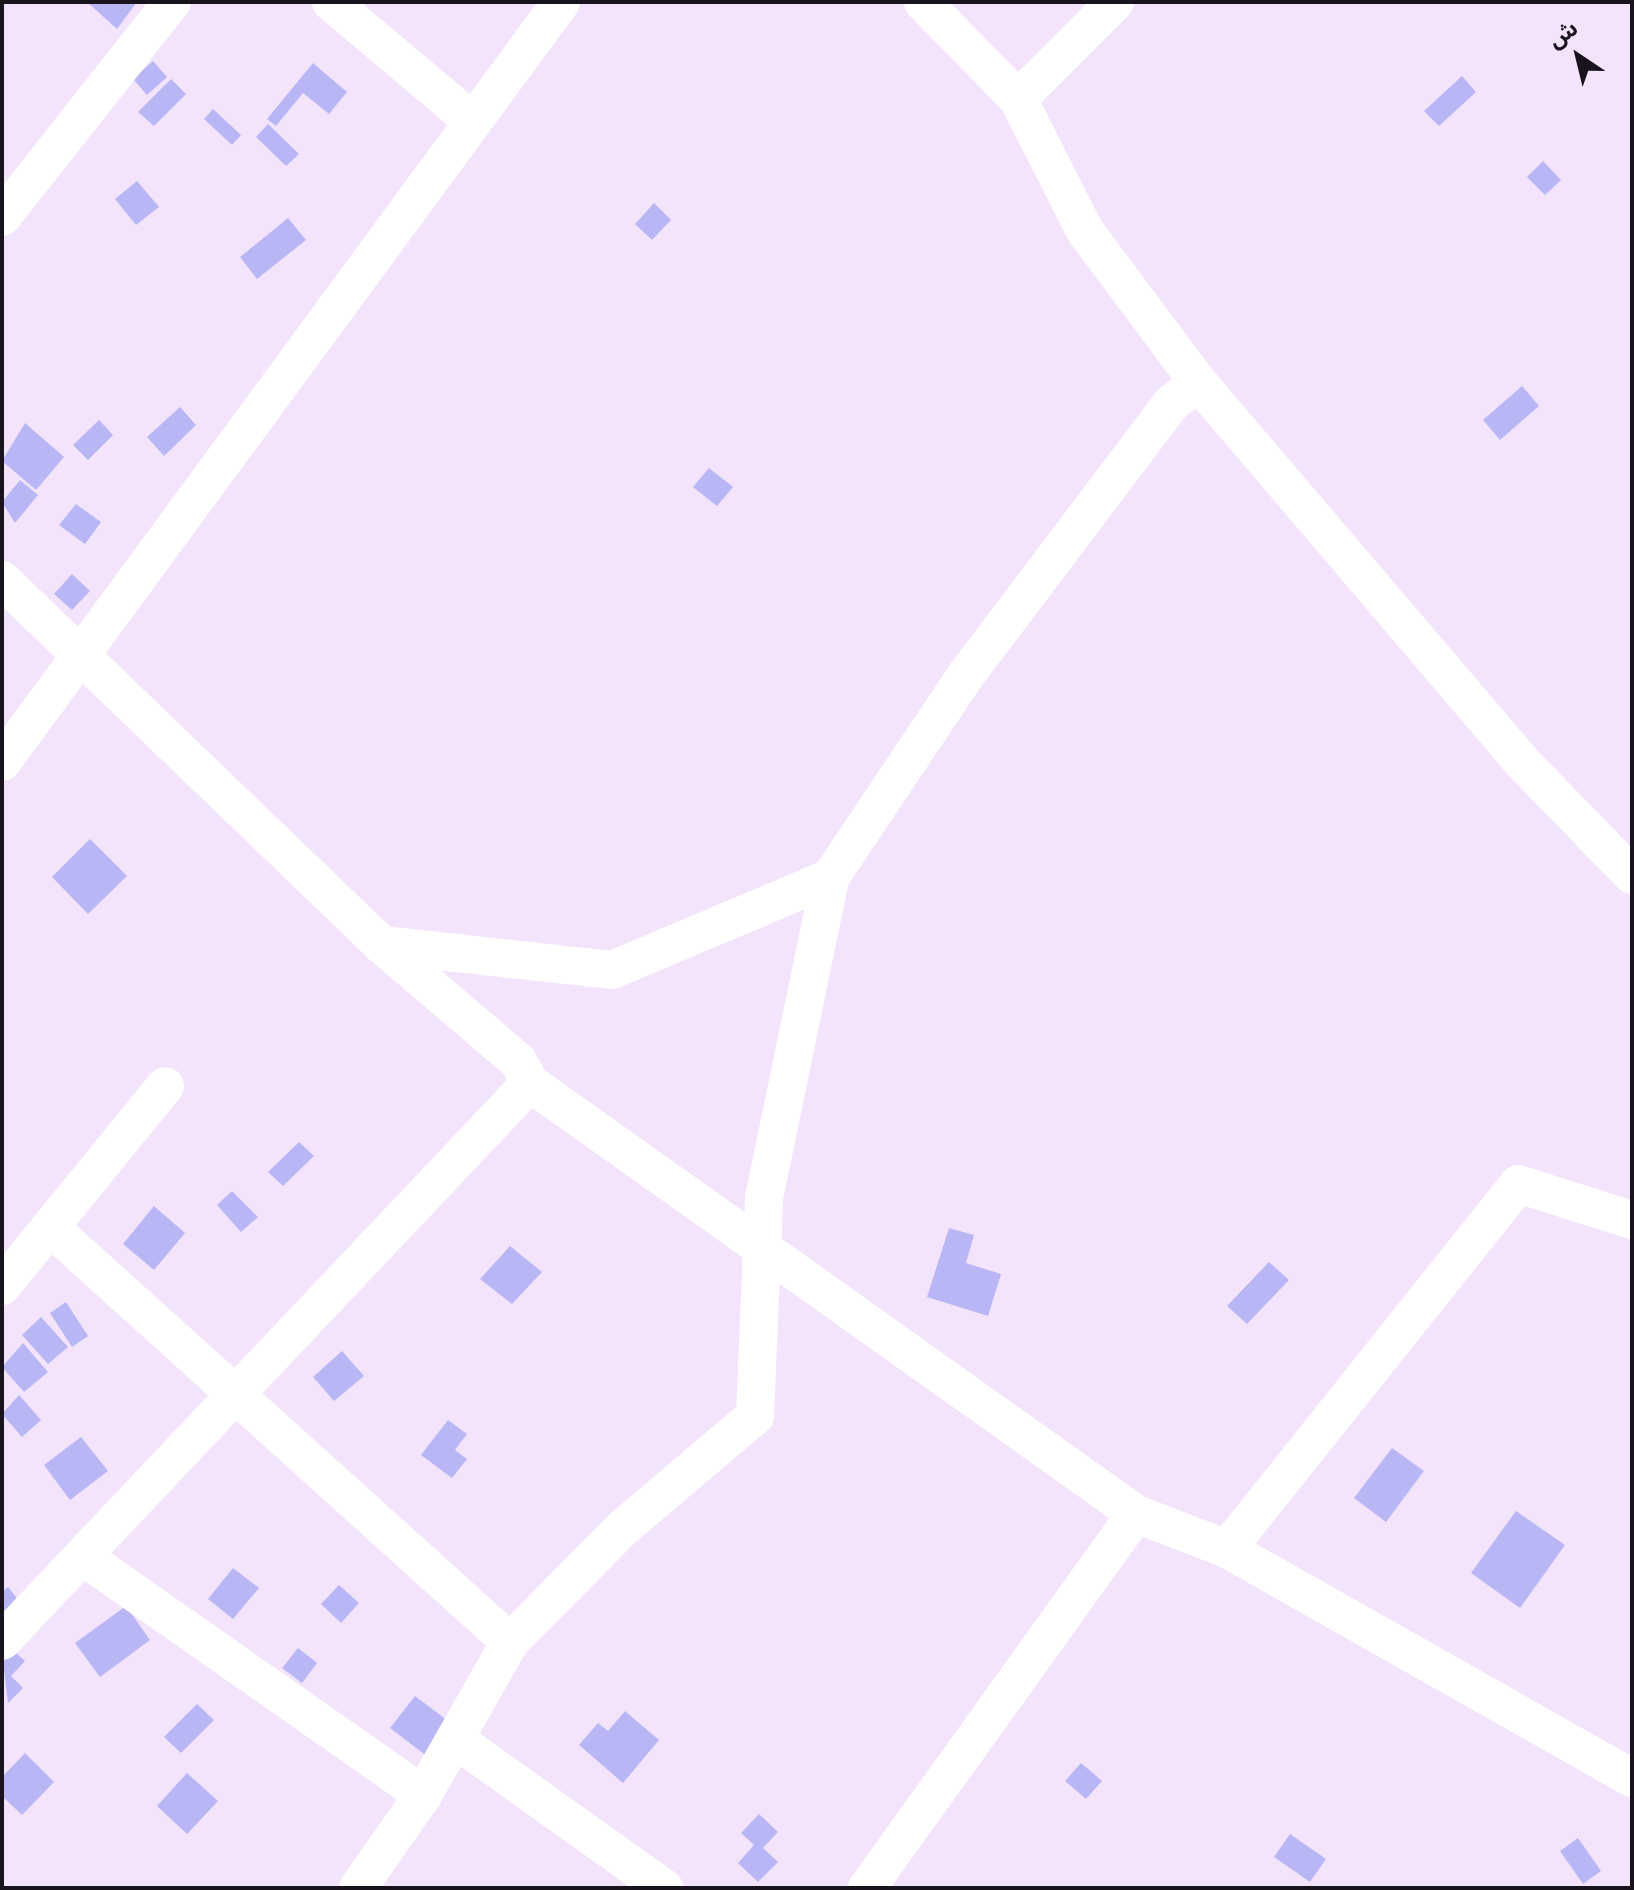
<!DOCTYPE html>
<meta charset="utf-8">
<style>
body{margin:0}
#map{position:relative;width:1634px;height:1890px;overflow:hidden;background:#f3e4fb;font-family:Overpass,"Noto Sans Arabic",sans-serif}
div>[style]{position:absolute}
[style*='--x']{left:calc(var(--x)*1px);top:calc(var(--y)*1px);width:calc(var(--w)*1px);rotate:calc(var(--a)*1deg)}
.building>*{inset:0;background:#b9b6f6}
.street>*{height:38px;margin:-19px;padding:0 19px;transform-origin:19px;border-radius:19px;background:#fff}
span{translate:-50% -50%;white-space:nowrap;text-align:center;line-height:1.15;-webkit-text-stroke:6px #f3e4fb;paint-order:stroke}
.frame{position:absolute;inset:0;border:4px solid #19131d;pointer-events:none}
.north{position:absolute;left:1538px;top:16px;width:80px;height:80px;-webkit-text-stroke:6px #f3e4fb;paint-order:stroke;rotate:325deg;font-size:22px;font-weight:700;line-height:32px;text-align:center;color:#19131d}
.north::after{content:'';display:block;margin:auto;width:28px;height:36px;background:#19131d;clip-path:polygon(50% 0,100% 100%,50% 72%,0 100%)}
</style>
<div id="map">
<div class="building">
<div style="clip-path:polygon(87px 2px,137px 2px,117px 29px)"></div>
<div style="clip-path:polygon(153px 61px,167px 77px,147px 95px,133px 79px)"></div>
<div style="clip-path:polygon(313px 63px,347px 92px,329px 114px,303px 93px,276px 126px,267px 119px)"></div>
<div style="clip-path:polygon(1462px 76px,1476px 92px,1439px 126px,1424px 111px)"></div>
<div style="clip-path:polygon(171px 79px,186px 94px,154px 126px,138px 112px)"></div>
<div style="clip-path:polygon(213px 109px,241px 135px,232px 145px,204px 119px)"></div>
<div style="clip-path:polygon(268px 124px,299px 154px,286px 166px,256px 137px)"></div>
<div style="clip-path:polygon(1543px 161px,1561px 180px,1545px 195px,1527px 177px)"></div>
<div style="clip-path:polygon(137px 181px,159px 207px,136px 225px,115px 199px)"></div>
<div style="clip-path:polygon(654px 203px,671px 220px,652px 240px,635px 224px)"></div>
<div style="clip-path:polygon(288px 218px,306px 240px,257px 279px,240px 257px)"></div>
<div style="clip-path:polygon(1522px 386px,1539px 406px,1500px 440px,1483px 420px)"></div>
<div style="clip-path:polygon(180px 407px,196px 425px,164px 456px,147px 437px)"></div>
<div style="clip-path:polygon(99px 420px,113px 435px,88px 460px,73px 445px)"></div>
<div style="clip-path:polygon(25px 423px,64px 457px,36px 490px,2px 461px)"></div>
<div style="clip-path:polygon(709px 468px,733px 487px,717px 506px,693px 487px)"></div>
<div style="clip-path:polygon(20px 480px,38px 495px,15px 523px,2px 502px)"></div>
<div style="clip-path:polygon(76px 504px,101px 522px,85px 544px,59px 525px)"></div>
<div style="clip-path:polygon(72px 574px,90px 591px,72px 610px,54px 594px)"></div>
<div style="clip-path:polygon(90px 839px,127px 876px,88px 914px,52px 877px)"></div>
<div style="clip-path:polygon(299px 1142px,314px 1156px,283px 1186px,268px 1172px)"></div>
<div style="clip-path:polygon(232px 1191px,258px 1217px,241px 1232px,217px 1205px)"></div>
<div style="clip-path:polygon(154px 1206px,185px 1233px,154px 1270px,123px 1244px)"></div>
<div style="clip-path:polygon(949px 1228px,974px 1235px,966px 1263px,1001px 1274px,988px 1316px,927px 1297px)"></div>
<div style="clip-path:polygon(510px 1246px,542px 1272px,512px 1304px,480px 1279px)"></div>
<div style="clip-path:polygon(1269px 1262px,1289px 1280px,1247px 1324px,1227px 1306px)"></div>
<div style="clip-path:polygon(66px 1302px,88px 1336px,72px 1347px,50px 1313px)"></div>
<div style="clip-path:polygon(41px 1317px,68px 1347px,48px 1364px,22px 1335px)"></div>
<div style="clip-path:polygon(23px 1343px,48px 1372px,24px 1392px,2px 1367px)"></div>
<div style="clip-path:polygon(342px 1351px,364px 1376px,334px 1401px,313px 1377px)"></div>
<div style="clip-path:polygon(19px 1395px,41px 1420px,22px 1437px,2px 1414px)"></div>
<div style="clip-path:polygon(448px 1420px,467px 1434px,455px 1450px,467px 1459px,452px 1478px,421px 1455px)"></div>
<div style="clip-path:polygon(81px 1437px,108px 1471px,70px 1500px,44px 1465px)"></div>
<div style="clip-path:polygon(1392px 1448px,1424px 1471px,1386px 1522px,1354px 1498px)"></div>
<div style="clip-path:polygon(1516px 1511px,1565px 1545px,1520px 1608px,1471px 1573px)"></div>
<div style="clip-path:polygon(233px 1568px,259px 1588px,233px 1619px,208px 1599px)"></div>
<div style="clip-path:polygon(339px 1585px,359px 1603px,341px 1623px,321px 1604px)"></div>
<div style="clip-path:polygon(8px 1587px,23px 1606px,2px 1624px,2px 1592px)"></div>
<div style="clip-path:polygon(126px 1606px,150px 1640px,100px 1677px,75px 1643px)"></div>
<div style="clip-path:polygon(10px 1647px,25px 1661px,11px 1676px,23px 1688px,8px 1703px,2px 1655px)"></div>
<div style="clip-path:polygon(298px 1648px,317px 1663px,302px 1683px,282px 1668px)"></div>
<div style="clip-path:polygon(415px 1696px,452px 1724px,428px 1757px,390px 1728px)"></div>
<div style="clip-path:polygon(197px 1704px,214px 1720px,181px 1753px,164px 1737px)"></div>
<div style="clip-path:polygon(625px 1711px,659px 1740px,623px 1783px,579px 1745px,598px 1723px,608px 1731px)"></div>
<div style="clip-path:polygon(25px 1753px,54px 1782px,22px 1815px,2px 1796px,2px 1777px)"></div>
<div style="clip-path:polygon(1081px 1763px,1102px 1781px,1086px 1799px,1065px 1781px)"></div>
<div style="clip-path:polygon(187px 1773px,218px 1801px,187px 1834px,157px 1806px)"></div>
<div style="clip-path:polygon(759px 1814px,778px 1832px,763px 1848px,778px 1862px,758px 1882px,738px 1863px,754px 1845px,741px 1833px)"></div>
<div style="clip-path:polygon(1290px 1834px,1326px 1859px,1310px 1882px,1274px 1857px)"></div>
<div style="clip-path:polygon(1578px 1838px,1601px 1871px,1583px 1884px,1560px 1851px)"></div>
</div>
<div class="street">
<div style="--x:331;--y:2;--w:183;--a:40.1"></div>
<div style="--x:923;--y:2;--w:136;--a:45.6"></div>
<div style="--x:1018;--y:99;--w:148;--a:63.1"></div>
<div style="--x:1085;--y:231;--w:189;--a:53.2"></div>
<div style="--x:1198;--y:382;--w:501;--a:49.54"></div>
<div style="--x:1523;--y:763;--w:156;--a:45.8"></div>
<div style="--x:1018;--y:99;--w:137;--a:-45"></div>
<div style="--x:2;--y:217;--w:274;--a:-51.7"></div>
<div style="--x:2;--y:580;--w:527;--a:43.85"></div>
<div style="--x:382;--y:945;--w:179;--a:40.5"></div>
<div style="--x:518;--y:1061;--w:25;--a:61"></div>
<div style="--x:530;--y:1083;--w:744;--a:35.42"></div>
<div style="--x:1136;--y:1514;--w:97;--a:21"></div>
<div style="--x:1227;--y:1549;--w:465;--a:29.5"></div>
<div style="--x:2;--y:762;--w:943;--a:-53.66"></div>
<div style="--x:382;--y:945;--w:231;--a:6.2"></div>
<div style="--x:612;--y:970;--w:237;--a:-22.9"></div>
<div style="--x:830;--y:878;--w:244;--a:-56.2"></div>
<div style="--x:966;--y:675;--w:341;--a:-52.9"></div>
<div style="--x:1172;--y:403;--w:33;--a:-39"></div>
<div style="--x:51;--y:1228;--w:618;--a:42.05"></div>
<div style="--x:2;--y:1286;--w:258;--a:-50.8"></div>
<div style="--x:1227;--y:1549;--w:467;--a:-51.4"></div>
<div style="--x:1518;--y:1184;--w:120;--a:17.5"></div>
<div style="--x:85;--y:1558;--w:413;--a:35"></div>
<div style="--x:423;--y:1795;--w:176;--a:-60.4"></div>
<div style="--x:510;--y:1642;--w:162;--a:-45.3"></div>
<div style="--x:624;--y:1527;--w:172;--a:-40.3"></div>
<div style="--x:755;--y:1416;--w:218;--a:-87.6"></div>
<div style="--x:764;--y:1198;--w:327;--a:-78.3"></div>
<div style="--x:2;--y:1641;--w:768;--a:-46.58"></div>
<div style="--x:455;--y:1739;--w:257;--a:35.5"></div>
<div style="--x:358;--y:1888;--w:113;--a:-55"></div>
<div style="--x:867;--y:1888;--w:461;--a:-54.3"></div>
</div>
<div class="frame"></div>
<div class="north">ش</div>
</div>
